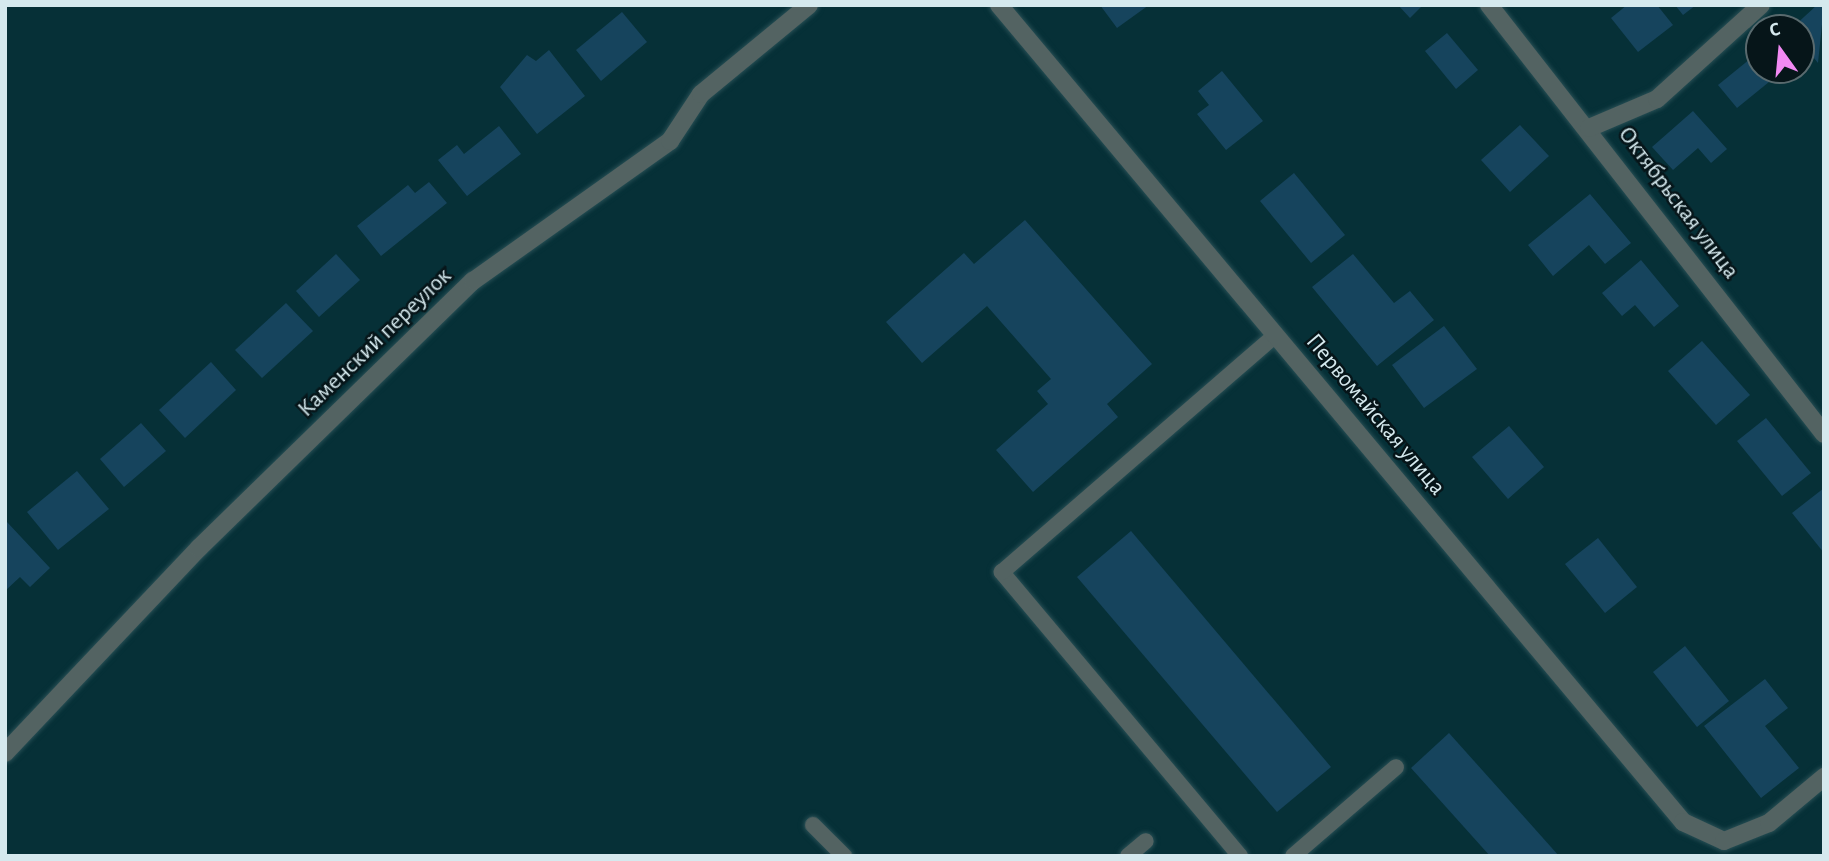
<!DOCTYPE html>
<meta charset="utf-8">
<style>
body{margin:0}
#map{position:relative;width:1829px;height:861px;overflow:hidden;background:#063037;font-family:"Alegreya Sans",sans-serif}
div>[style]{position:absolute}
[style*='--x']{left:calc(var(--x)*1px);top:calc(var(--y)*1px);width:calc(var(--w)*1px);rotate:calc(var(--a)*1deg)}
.building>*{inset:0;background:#16445d}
.roads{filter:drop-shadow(0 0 2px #274e54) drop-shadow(0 0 2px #274e54)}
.lane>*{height:16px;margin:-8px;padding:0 8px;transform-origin:8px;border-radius:8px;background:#536362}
.street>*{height:18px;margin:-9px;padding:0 9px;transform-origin:9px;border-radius:9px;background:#536362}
span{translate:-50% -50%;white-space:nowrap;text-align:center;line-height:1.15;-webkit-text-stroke:5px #061519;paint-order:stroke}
.street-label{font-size:24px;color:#d5e9ee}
.frame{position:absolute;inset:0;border:7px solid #d5e9ee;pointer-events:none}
.north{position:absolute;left:1745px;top:14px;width:70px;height:70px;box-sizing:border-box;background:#061519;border:2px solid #596a6e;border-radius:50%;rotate:345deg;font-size:19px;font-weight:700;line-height:28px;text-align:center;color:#d5e9ee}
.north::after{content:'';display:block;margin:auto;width:24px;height:32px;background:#f28af3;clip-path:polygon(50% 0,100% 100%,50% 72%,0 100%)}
</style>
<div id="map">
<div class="building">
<div style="clip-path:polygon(1100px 5px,1149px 5px,1117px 28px)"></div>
<div style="clip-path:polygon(1398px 5px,1423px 5px,1410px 18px)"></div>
<div style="clip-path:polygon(1627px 5px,1657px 5px,1673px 25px,1638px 52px,1611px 18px)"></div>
<div style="clip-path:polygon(1675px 5px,1696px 5px,1683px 15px)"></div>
<div style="clip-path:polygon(1817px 5px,1824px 5px,1818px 63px,1801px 42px,1801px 28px,1792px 28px)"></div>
<div style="clip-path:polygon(622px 12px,647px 42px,601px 81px,576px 50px)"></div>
<div style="clip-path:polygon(1447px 33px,1478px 70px,1456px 89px,1425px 51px)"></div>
<div style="clip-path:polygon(549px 50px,585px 96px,537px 134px,500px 87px,527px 55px,536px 61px)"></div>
<div style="clip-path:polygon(1750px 59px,1769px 82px,1737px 108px,1718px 85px)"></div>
<div style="clip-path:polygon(1222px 71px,1263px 121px,1226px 150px,1197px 114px,1209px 105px,1198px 91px)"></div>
<div style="clip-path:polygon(1693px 111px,1727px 149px,1711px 163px,1698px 148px,1673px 170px,1652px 147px)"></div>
<div style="clip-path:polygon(1520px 125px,1549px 156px,1510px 192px,1481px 160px)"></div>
<div style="clip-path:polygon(499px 126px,521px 154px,467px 196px,438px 160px,457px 145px,464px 154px)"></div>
<div style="clip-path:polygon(1294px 173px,1345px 235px,1311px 263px,1260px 201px)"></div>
<div style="clip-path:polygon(429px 182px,447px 203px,381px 256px,357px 226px,408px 185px,415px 193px)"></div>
<div style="clip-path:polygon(1590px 194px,1631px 243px,1605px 264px,1589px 245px,1553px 276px,1528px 245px)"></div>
<div style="clip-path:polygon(1025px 220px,1152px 364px,1107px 404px,1118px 417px,1033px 492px,996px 450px,1048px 404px,1037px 391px,1051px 379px,987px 306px,922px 363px,886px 322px,964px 253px,974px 264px)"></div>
<div style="clip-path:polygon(336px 254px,360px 280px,319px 317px,296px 291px)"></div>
<div style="clip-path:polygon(1353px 254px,1394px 303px,1410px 291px,1434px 320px,1377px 366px,1312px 287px)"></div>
<div style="clip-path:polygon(1641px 260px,1679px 306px,1654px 327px,1635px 305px,1622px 316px,1602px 293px)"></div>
<div style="clip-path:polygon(286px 303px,313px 331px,262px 378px,235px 350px)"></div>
<div style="clip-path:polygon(1444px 326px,1477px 369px,1424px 408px,1392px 365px)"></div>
<div style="clip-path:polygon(1702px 341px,1750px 395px,1716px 425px,1668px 371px)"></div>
<div style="clip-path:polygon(211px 362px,236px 390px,185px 438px,159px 410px)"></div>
<div style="clip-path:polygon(1766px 418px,1811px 473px,1782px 496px,1737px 441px)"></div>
<div style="clip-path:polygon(141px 423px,166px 451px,124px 487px,100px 459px)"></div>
<div style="clip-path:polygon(1509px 426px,1544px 467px,1508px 499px,1472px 457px)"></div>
<div style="clip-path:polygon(77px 471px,109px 509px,58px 550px,27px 512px)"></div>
<div style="clip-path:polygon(1824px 488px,1824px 553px,1792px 513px)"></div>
<div style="clip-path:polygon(7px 522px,50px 568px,30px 587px,20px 577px,5px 591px)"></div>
<div style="clip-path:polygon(1131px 531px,1331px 767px,1277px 812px,1077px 577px)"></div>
<div style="clip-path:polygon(1598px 538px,1637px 587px,1605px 613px,1565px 564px)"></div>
<div style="clip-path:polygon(1685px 646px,1729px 701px,1697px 727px,1653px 672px)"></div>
<div style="clip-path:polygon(1765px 679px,1788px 708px,1765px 726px,1799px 768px,1761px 798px,1704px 726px)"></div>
<div style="clip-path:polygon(1449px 733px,1559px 856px,1490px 856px,1411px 768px)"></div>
</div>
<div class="roads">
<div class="lane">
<div style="--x:813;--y:825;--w:44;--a:45"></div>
<div style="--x:1128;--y:856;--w:23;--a:-40"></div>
<div style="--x:1240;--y:856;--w:371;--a:-130"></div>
<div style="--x:1002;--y:572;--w:362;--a:-40.9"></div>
<div style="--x:1293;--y:856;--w:136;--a:-40.8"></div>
</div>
<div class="street">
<div style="--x:999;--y:5;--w:1066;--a:50.06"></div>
<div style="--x:1683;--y:822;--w:45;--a:24.9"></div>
<div style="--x:1724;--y:841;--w:48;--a:-21.8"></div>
<div style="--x:1769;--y:823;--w:72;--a:-39.9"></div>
<div style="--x:1489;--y:5;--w:544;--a:52.01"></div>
<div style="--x:1589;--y:128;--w:74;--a:-23.1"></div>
<div style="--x:1657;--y:99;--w:140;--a:-42.1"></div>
<div style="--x:5;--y:753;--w:282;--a:-46.6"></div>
<div style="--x:199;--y:548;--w:383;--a:-44.3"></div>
<div style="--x:473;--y:281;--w:242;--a:-35.4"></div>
<div style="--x:670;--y:141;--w:56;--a:-56.6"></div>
<div style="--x:701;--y:94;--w:140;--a:-39.5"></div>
</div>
</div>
<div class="street-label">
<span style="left:1678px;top:203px;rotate:53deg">Октябрьская улица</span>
<span style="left:375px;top:343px;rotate:-44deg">Каменский переулок</span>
<span style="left:1375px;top:415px;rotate:50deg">Первомайская улица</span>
</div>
<div class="frame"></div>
<div class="north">С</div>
</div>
